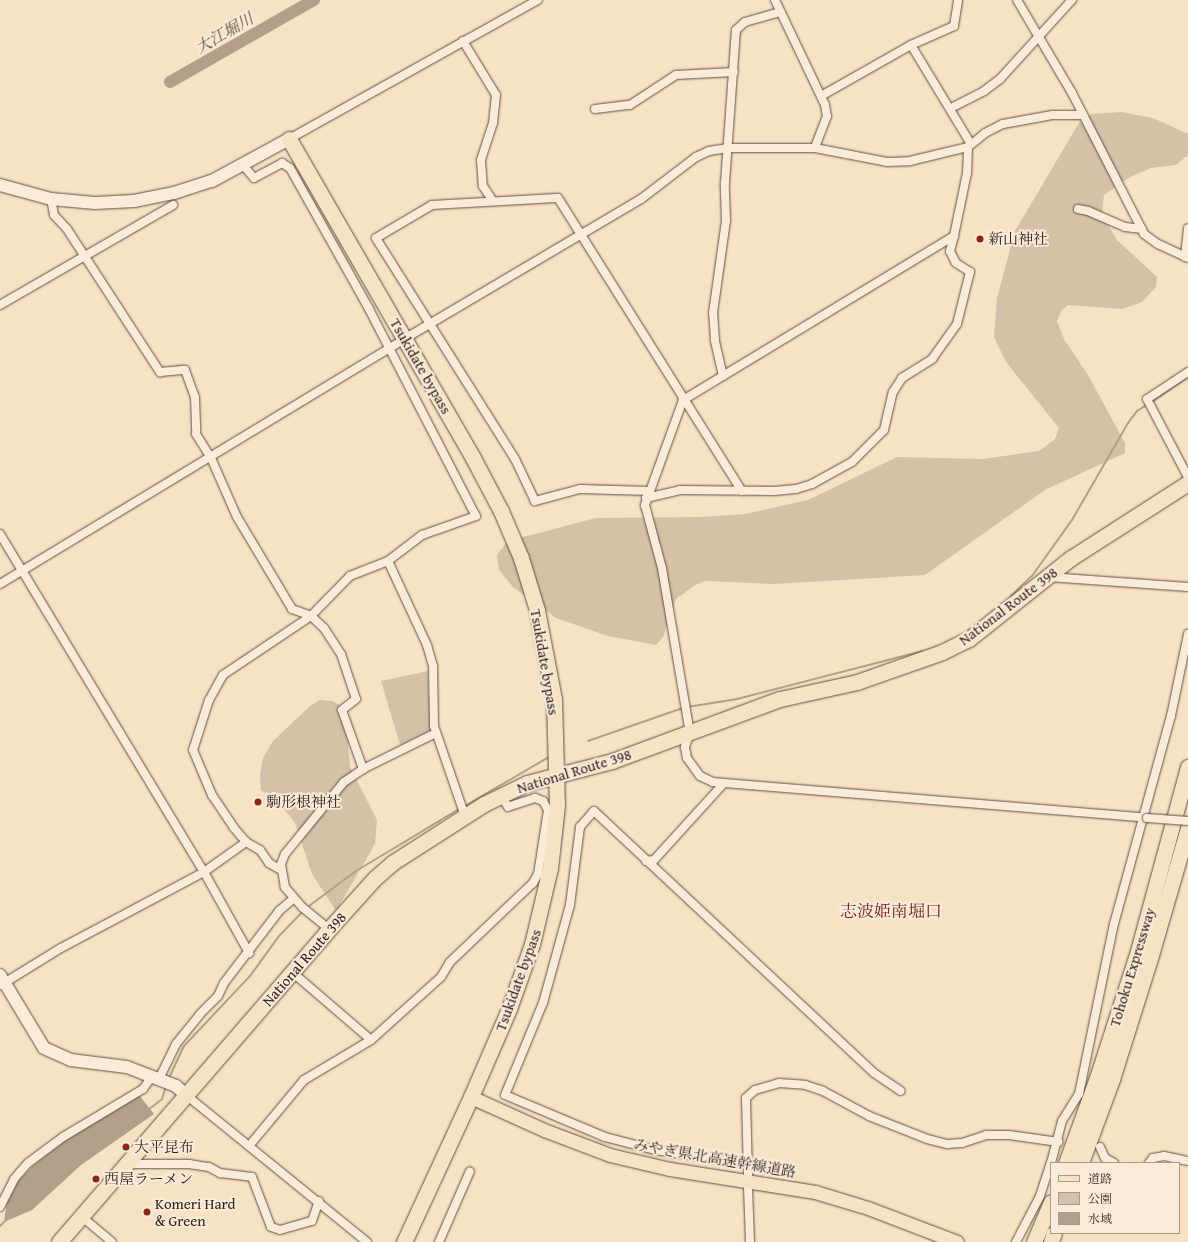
<!DOCTYPE html>
<meta charset="utf-8">
<style>
body{margin:0}
#map{position:relative;width:1188px;height:1242px;overflow:hidden;background:#f7e2c4;font-family:"Gentium Book Plus","Noto Serif JP",serif}
div>[style]{position:absolute}
[style*='--x']{left:calc(var(--x)*1px);top:calc(var(--y)*1px);width:calc(var(--w)*1px);rotate:calc(var(--a)*1deg)}
.green>*{inset:0;background:#d5c1a7}
.water>*{inset:0;background:#b3a08a}
.stream>*{height:2px;margin:-1px;padding:0 1px;transform-origin:1px;border-radius:1px;background:#b3a08a}
.river>*{height:12px;margin:-6px;padding:0 6px;transform-origin:6px;border-radius:6px;background:#b3a08a}
.roads{filter:drop-shadow(0 0 1px #605044) drop-shadow(0 0 1px #605044)}
.street>*{height:8px;margin:-4px;padding:0 4px;transform-origin:4px;border-radius:4px;background:#faecd9}
.secondary>*{height:12px;margin:-6px;padding:0 6px;transform-origin:6px;border-radius:6px;background:#faecd9}
.primary>*{height:13px;margin:-6.5px;padding:0 6.5px;transform-origin:6.5px;border-radius:6.5px;background:#f7e2c4}
.highway>*{height:15px;margin:-7.5px;padding:0 7.5px;transform-origin:7.5px;border-radius:7.5px;background:#f7e2c4}
.bridges{filter:drop-shadow(0 0 1px #605044) drop-shadow(0 0 1px #605044)}
.street-bridge>*{height:8px;margin:-4px;padding:0 4px;transform-origin:4px;border-radius:4px;background:#faecd9}
.dots>*{width:11px;height:11px;translate:-50% -50%;box-sizing:border-box;border:2px solid #faecd9;border-radius:50%}
span{translate:-50% -50%;white-space:nowrap;text-align:center;line-height:1.15;-webkit-text-stroke:4px #faecd9;paint-order:stroke}
.poi-label{font-size:15px;color:#2e1f19}
.left{translate:0 -50%;text-align:left}
.street-label{font-size:15px;color:#2e1f19}
.water-label{font-size:16px;color:#5d4c41;font-style:italic}
.quarter-label{font-size:17px;color:#7a1f14}
.legend{position:absolute;left:1050px;top:1162px;width:130px;height:72px;box-sizing:border-box;background:#faecd9;border:1px solid #a89a8c;margin:0;padding:5px 7px;list-style:none;font-size:12px;color:#2e1f19}
.legend li{display:flex;align-items:center;gap:8px;height:20px}
.legend b{width:20px;border:1px solid #a89a8c}
</style>
<div id="map">
<div class="green">
<div style="clip-path:polygon(1121px 112px,1153px 118px,1188px 134px,1188px 155px,1176px 165px,1151px 168px,1130px 177px,1104px 195px,1102px 214px,1117px 240px,1157px 277px,1156px 287px,1142px 302px,1122px 309px,1068px 305px,1061px 311px,1057px 321px,1064px 339px,1088px 375px,1125px 443px,1125px 453px,1045px 490px,925px 575px,774px 584px,705px 581px,695px 585px,676px 599px,663px 637px,656px 645px,608px 636px,556px 618px,513px 587px,499px 570px,497px 555px,508px 541px,596px 518px,701px 517px,745px 514px,808px 500px,897px 457px,983px 459px,1039px 451px,1055px 439px,1059px 428px,1006px 362px,994px 337px,997px 298px,1015px 231px,1079px 123px,1091px 114px)"></div>
<div style="clip-path:polygon(428px 671px,430px 731px,400px 745px,381px 681px)"></div>
<div style="clip-path:polygon(320px 700px,332px 701px,345px 708px,350px 767px,377px 820px,375px 844px,336px 911px,312px 874px,295px 823px,284px 809px,261px 790px,260px 775px,263px 758px,273px 741px,310px 706px)"></div>
</div>
<div class="water">
<div style="clip-path:polygon(139px 1095px,154px 1114px,81px 1165px,32px 1210px,4px 1222px,7px 1201px,15px 1184px,34px 1165px,63px 1142px)"></div>
</div>
<div class="stream">
<div style="--x:1152;--y:402;--w:44;--a:-34.8"></div>
<div style="--x:1011;--y:596;--w:29;--a:-44"></div>
<div style="--x:1032;--y:576;--w:69;--a:-54.5"></div>
<div style="--x:1072;--y:520;--w:112;--a:-60"></div>
<div style="--x:1128;--y:423;--w:15;--a:-53"></div>
<div style="--x:1137;--y:411;--w:13;--a:-32"></div>
<div style="--x:687;--y:707;--w:51;--a:-9.1"></div>
<div style="--x:737;--y:699;--w:191;--a:-14.5"></div>
<div style="--x:588;--y:741;--w:101;--a:-19.2"></div>
<div style="--x:465;--y:806;--w:97;--a:-30.3"></div>
<div style="--x:309;--y:906;--w:59;--a:-36.7"></div>
<div style="--x:356;--y:871;--w:120;--a:-31"></div>
<div style="--x:169;--y:1078;--w:35;--a:-65"></div>
<div style="--x:184;--y:1046;--w:96;--a:-46.7"></div>
<div style="--x:250;--y:976;--w:49;--a:-54.1"></div>
<div style="--x:279;--y:936;--w:32;--a:-46"></div>
<div style="--x:148;--y:1110;--w:18;--a:-38"></div>
<div style="--x:162;--y:1099;--w:14;--a:-73"></div>
<div style="--x:0;--y:1226;--w:8;--a:-45"></div>
</div>
<div class="river">
<div style="--x:170;--y:82;--w:166;--a:-29.7"></div>
</div>
<div class="roads">
<div class="street">
<div style="--x:775;--y:0;--w:116;--a:64.5"></div>
<div style="--x:825;--y:105;--w:11;--a:80"></div>
<div style="--x:827;--y:116;--w:34;--a:111"></div>
<div style="--x:1017;--y:0;--w:108;--a:59.4"></div>
<div style="--x:1072;--y:93;--w:158;--a:62.9"></div>
<div style="--x:1144;--y:234;--w:17;--a:36"></div>
<div style="--x:1158;--y:244;--w:33;--a:25"></div>
<div style="--x:463;--y:41;--w:63;--a:58.6"></div>
<div style="--x:496;--y:95;--w:28;--a:96"></div>
<div style="--x:493;--y:123;--w:39;--a:108"></div>
<div style="--x:481;--y:160;--w:26;--a:86"></div>
<div style="--x:483;--y:186;--w:17;--a:57"></div>
<div style="--x:911;--y:45;--w:116;--a:58.8"></div>
<div style="--x:821;--y:96;--w:103;--a:-29.5"></div>
<div style="--x:911;--y:45;--w:47;--a:-23.8"></div>
<div style="--x:954;--y:26;--w:26;--a:-81"></div>
<div style="--x:951;--y:108;--w:37;--a:-27"></div>
<div style="--x:984;--y:91;--w:20;--a:-37"></div>
<div style="--x:1000;--y:79;--w:107;--a:-47.7"></div>
<div style="--x:595;--y:109;--w:35;--a:-7"></div>
<div style="--x:630;--y:105;--w:55;--a:-33.1"></div>
<div style="--x:676;--y:75;--w:58;--a:-3"></div>
<div style="--x:289;--y:139;--w:285;--a:-29.2"></div>
<div style="--x:968;--y:147;--w:26;--a:92"></div>
<div style="--x:967;--y:173;--w:64;--a:101.7"></div>
<div style="--x:954;--y:236;--w:317;--a:148.8"></div>
<div style="--x:683;--y:400;--w:112;--a:109.9"></div>
<div style="--x:645;--y:505;--w:65;--a:74.9"></div>
<div style="--x:662;--y:568;--w:167;--a:80.4"></div>
<div style="--x:690;--y:733;--w:15;--a:110"></div>
<div style="--x:685;--y:747;--w:11;--a:80"></div>
<div style="--x:687;--y:758;--w:22;--a:54"></div>
<div style="--x:700;--y:776;--w:14;--a:25"></div>
<div style="--x:713;--y:782;--w:435;--a:4.7"></div>
<div style="--x:243;--y:165;--w:17;--a:50"></div>
<div style="--x:254;--y:178;--w:32;--a:-28"></div>
<div style="--x:282;--y:163;--w:9;--a:32"></div>
<div style="--x:290;--y:168;--w:162;--a:60.7"></div>
<div style="--x:369;--y:309;--w:233;--a:62.7"></div>
<div style="--x:476;--y:516;--w:57;--a:160.6"></div>
<div style="--x:422;--y:535;--w:43;--a:142.6"></div>
<div style="--x:388;--y:561;--w:41;--a:158.5"></div>
<div style="--x:350;--y:576;--w:56;--a:134.3"></div>
<div style="--x:311;--y:616;--w:106;--a:146.2"></div>
<div style="--x:223;--y:675;--w:29;--a:119"></div>
<div style="--x:209;--y:700;--w:52;--a:107.7"></div>
<div style="--x:193;--y:750;--w:49;--a:67.1"></div>
<div style="--x:212;--y:795;--w:40;--a:56"></div>
<div style="--x:234;--y:828;--w:18;--a:49"></div>
<div style="--x:246;--y:842;--w:16;--a:30"></div>
<div style="--x:260;--y:850;--w:16;--a:55"></div>
<div style="--x:269;--y:863;--w:14;--a:30"></div>
<div style="--x:51;--y:199;--w:16;--a:79"></div>
<div style="--x:54;--y:215;--w:19;--a:47"></div>
<div style="--x:67;--y:229;--w:171;--a:57"></div>
<div style="--x:160;--y:372;--w:25;--a:-5"></div>
<div style="--x:185;--y:370;--w:29;--a:70"></div>
<div style="--x:195;--y:397;--w:37;--a:88"></div>
<div style="--x:196;--y:434;--w:28;--a:58"></div>
<div style="--x:211;--y:458;--w:64;--a:66.2"></div>
<div style="--x:237;--y:517;--w:107;--a:59.1"></div>
<div style="--x:292;--y:609;--w:20;--a:20"></div>
<div style="--x:311;--y:616;--w:18;--a:43"></div>
<div style="--x:324;--y:628;--w:31;--a:57"></div>
<div style="--x:341;--y:654;--w:47;--a:71.6"></div>
<div style="--x:356;--y:699;--w:18;--a:142"></div>
<div style="--x:342;--y:710;--w:63;--a:70.4"></div>
<div style="--x:1078;--y:209;--w:10;--a:11"></div>
<div style="--x:1088;--y:211;--w:40;--a:23.4"></div>
<div style="--x:1125;--y:227;--w:17;--a:7"></div>
<div style="--x:1185;--y:257;--w:29;--a:-84"></div>
<div style="--x:0;--y:305;--w:200;--a:-30"></div>
<div style="--x:411;--y:335;--w:267;--a:-30.6"></div>
<div style="--x:641;--y:199;--w:69;--a:-37.4"></div>
<div style="--x:696;--y:157;--w:14;--a:-25"></div>
<div style="--x:709;--y:151;--w:19;--a:-9"></div>
<div style="--x:728;--y:148;--w:87;--a:0"></div>
<div style="--x:815;--y:148;--w:73;--a:11"></div>
<div style="--x:887;--y:162;--w:23;--a:-2"></div>
<div style="--x:910;--y:161;--w:60;--a:-13.6"></div>
<div style="--x:968;--y:147;--w:22;--a:-39"></div>
<div style="--x:985;--y:133;--w:20;--a:-27"></div>
<div style="--x:1003;--y:124;--w:50;--a:-10.4"></div>
<div style="--x:1052;--y:115;--w:31;--a:0"></div>
<div style="--x:1188;--y:372;--w:49;--a:146.6"></div>
<div style="--x:1147;--y:399;--w:88;--a:62.3"></div>
<div style="--x:723;--y:376;--w:37;--a:-103"></div>
<div style="--x:715;--y:340;--w:27;--a:-94"></div>
<div style="--x:713;--y:313;--w:93;--a:-82"></div>
<div style="--x:726;--y:221;--w:38;--a:-92"></div>
<div style="--x:725;--y:183;--w:153;--a:-85.9"></div>
<div style="--x:736;--y:30;--w:12;--a:-42"></div>
<div style="--x:745;--y:22;--w:35;--a:-16"></div>
<div style="--x:649;--y:491;--w:69;--a:-178.3"></div>
<div style="--x:580;--y:489;--w:47;--a:165.1"></div>
<div style="--x:535;--y:501;--w:47;--a:-115.5"></div>
<div style="--x:515;--y:459;--w:261;--a:-122.2"></div>
<div style="--x:376;--y:238;--w:65;--a:-30.5"></div>
<div style="--x:432;--y:205;--w:126;--a:-3.2"></div>
<div style="--x:558;--y:198;--w:346;--a:57.9"></div>
<div style="--x:646;--y:498;--w:35;--a:-13"></div>
<div style="--x:680;--y:490;--w:94;--a:0.6"></div>
<div style="--x:774;--y:491;--w:22;--a:-5"></div>
<div style="--x:796;--y:489;--w:17;--a:-17"></div>
<div style="--x:812;--y:484;--w:46;--a:-28.8"></div>
<div style="--x:852;--y:462;--w:45;--a:-45"></div>
<div style="--x:884;--y:430;--w:39;--a:-77"></div>
<div style="--x:893;--y:392;--w:17;--a:-57"></div>
<div style="--x:902;--y:378;--w:36;--a:-32"></div>
<div style="--x:932;--y:359;--w:43;--a:-54.5"></div>
<div style="--x:957;--y:324;--w:54;--a:-76"></div>
<div style="--x:970;--y:272;--w:17;--a:-147"></div>
<div style="--x:956;--y:263;--w:13;--a:-117"></div>
<div style="--x:950;--y:251;--w:16;--a:-75"></div>
<div style="--x:0;--y:534;--w:395;--a:58.9"></div>
<div style="--x:204;--y:872;--w:93;--a:60.9"></div>
<div style="--x:388;--y:561;--w:93;--a:65.1"></div>
<div style="--x:427;--y:645;--w:22;--a:74"></div>
<div style="--x:433;--y:666;--w:60;--a:89"></div>
<div style="--x:434;--y:726;--w:95;--a:71"></div>
<div style="--x:1049;--y:577;--w:139;--a:4.1"></div>
<div style="--x:0;--y:584;--w:464;--a:-31.2"></div>
<div style="--x:646;--y:861;--w:8;--a:-7"></div>
<div style="--x:654;--y:860;--w:104;--a:-47.7"></div>
<div style="--x:329;--y:929;--w:33;--a:-141"></div>
<div style="--x:303;--y:908;--w:28;--a:-131"></div>
<div style="--x:285;--y:887;--w:23;--a:-100"></div>
<div style="--x:281;--y:864;--w:11;--a:-68"></div>
<div style="--x:285;--y:854;--w:93;--a:-50.7"></div>
<div style="--x:344;--y:782;--w:23;--a:-34"></div>
<div style="--x:363;--y:769;--w:81;--a:-26.3"></div>
<div style="--x:292;--y:972;--w:104;--a:40.7"></div>
<div style="--x:1;--y:985;--w:70;--a:-31.7"></div>
<div style="--x:61;--y:948;--w:162;--a:-28"></div>
<div style="--x:204;--y:872;--w:52;--a:-35.5"></div>
<div style="--x:159;--y:1079;--w:39;--a:-64"></div>
<div style="--x:176;--y:1044;--w:38;--a:-51"></div>
<div style="--x:200;--y:1014;--w:25;--a:-45"></div>
<div style="--x:218;--y:996;--w:14;--a:-65"></div>
<div style="--x:224;--y:983;--w:91;--a:-52.6"></div>
<div style="--x:279;--y:911;--w:18;--a:-41"></div>
<div style="--x:186;--y:1095;--w:233;--a:39.1"></div>
<div style="--x:249;--y:1146;--w:86;--a:-50.2"></div>
<div style="--x:304;--y:1080;--w:78;--a:-30.8"></div>
<div style="--x:371;--y:1040;--w:94;--a:-42"></div>
<div style="--x:441;--y:977;--w:17;--a:-59"></div>
<div style="--x:450;--y:962;--w:115;--a:-43.6"></div>
<div style="--x:533;--y:883;--w:10;--a:-61"></div>
<div style="--x:538;--y:874;--w:65;--a:-81.1"></div>
<div style="--x:548;--y:810;--w:10;--a:-119"></div>
<div style="--x:543;--y:801;--w:9;--a:-159"></div>
<div style="--x:535;--y:798;--w:28;--a:162"></div>
<div style="--x:508;--y:807;--w:14;--a:-120"></div>
<div style="--x:1100;--y:1147;--w:12;--a:66"></div>
<div style="--x:1105;--y:1158;--w:10;--a:29"></div>
<div style="--x:1051;--y:1163;--w:43;--a:-75.3"></div>
<div style="--x:1062;--y:1121;--w:32;--a:-58"></div>
<div style="--x:1079;--y:1094;--w:174;--a:-78.4"></div>
<div style="--x:1114;--y:924;--w:216;--a:-74.7"></div>
<div style="--x:1171;--y:716;--w:84;--a:-78.3"></div>
<div style="--x:1149;--y:1163;--w:6;--a:-51"></div>
<div style="--x:1153;--y:1158;--w:11;--a:-10"></div>
<div style="--x:1164;--y:1156;--w:25;--a:12"></div>
<div style="--x:128;--y:1164;--w:61;--a:0"></div>
<div style="--x:189;--y:1164;--w:20;--a:9"></div>
<div style="--x:209;--y:1167;--w:13;--a:29"></div>
<div style="--x:220;--y:1173;--w:32;--a:7"></div>
<div style="--x:252;--y:1177;--w:53;--a:69.2"></div>
<div style="--x:271;--y:1227;--w:9;--a:18"></div>
<div style="--x:280;--y:1230;--w:33;--a:-16"></div>
<div style="--x:312;--y:1221;--w:21;--a:-71"></div>
<div style="--x:748;--y:1164;--w:94;--a:-171.4"></div>
<div style="--x:655;--y:1150;--w:52;--a:-165.4"></div>
<div style="--x:605;--y:1137;--w:108;--a:-157.2"></div>
<div style="--x:505;--y:1095;--w:100;--a:-67.6"></div>
<div style="--x:543;--y:1003;--w:102;--a:-74.6"></div>
<div style="--x:570;--y:905;--w:79;--a:-82.7"></div>
<div style="--x:580;--y:827;--w:21;--a:-49"></div>
<div style="--x:594;--y:811;--w:383;--a:43.1"></div>
<div style="--x:874;--y:1073;--w:32;--a:34"></div>
<div style="--x:748;--y:1175;--w:77;--a:-91.5"></div>
<div style="--x:746;--y:1098;--w:12;--a:-42"></div>
<div style="--x:755;--y:1090;--w:25;--a:-16"></div>
<div style="--x:779;--y:1083;--w:26;--a:4"></div>
<div style="--x:805;--y:1085;--w:19;--a:18"></div>
<div style="--x:823;--y:1091;--w:52;--a:28.5"></div>
<div style="--x:869;--y:1116;--w:62;--a:21.6"></div>
<div style="--x:927;--y:1139;--w:21;--a:14"></div>
<div style="--x:947;--y:1144;--w:15;--a:-4"></div>
<div style="--x:962;--y:1143;--w:25;--a:-18"></div>
<div style="--x:986;--y:1135;--w:23;--a:0"></div>
<div style="--x:1009;--y:1135;--w:50;--a:8"></div>
<div style="--x:748;--y:1187;--w:55;--a:87.9"></div>
<div style="--x:0;--y:1207;--w:31;--a:-63"></div>
<div style="--x:14;--y:1179;--w:21;--a:-49"></div>
<div style="--x:28;--y:1163;--w:44;--a:-36.6"></div>
<div style="--x:63;--y:1137;--w:93;--a:-31"></div>
<div style="--x:143;--y:1089;--w:16;--a:-55"></div>
<div style="--x:81;--y:1216;--w:40;--a:40"></div>
<div style="--x:439;--y:1242;--w:77;--a:-66.4"></div>
<div style="--x:1016;--y:1242;--w:52;--a:-62.4"></div>
<div style="--x:1040;--y:1196;--w:35;--a:-72"></div>
</div>
<div class="secondary">
<div style="--x:0;--y:185;--w:53;--a:15.4"></div>
<div style="--x:51;--y:199;--w:44;--a:5.2"></div>
<div style="--x:95;--y:203;--w:39;--a:-3"></div>
<div style="--x:134;--y:201;--w:41;--a:-11.3"></div>
<div style="--x:174;--y:193;--w:40;--a:-18"></div>
<div style="--x:212;--y:181;--w:88;--a:-28.6"></div>
<div style="--x:0;--y:975;--w:85;--a:58.9"></div>
<div style="--x:44;--y:1048;--w:30;--a:24"></div>
<div style="--x:71;--y:1060;--w:56;--a:7.1"></div>
<div style="--x:127;--y:1067;--w:53;--a:21.2"></div>
<div style="--x:176;--y:1086;--w:13;--a:42"></div>
</div>
<div class="primary">
<div style="--x:471;--y:1097;--w:80;--a:24.3"></div>
<div style="--x:544;--y:1130;--w:71;--a:20.7"></div>
<div style="--x:610;--y:1155;--w:62;--a:13.1"></div>
<div style="--x:670;--y:1169;--w:147;--a:9"></div>
<div style="--x:815;--y:1192;--w:55;--a:16.8"></div>
<div style="--x:868;--y:1208;--w:95;--a:20.9"></div>
</div>
<div class="highway">
<div style="--x:289;--y:139;--w:368;--a:60"></div>
<div style="--x:473;--y:458;--w:60;--a:62.2"></div>
<div style="--x:501;--y:511;--w:51;--a:66.9"></div>
<div style="--x:521;--y:558;--w:54;--a:72.9"></div>
<div style="--x:537;--y:610;--w:91;--a:79.2"></div>
<div style="--x:554;--y:699;--w:106;--a:88.4"></div>
<div style="--x:557;--y:805;--w:63;--a:96.3"></div>
<div style="--x:550;--y:868;--w:78;--a:103.3"></div>
<div style="--x:532;--y:944;--w:69;--a:109.5"></div>
<div style="--x:509;--y:1009;--w:96;--a:113.4"></div>
<div style="--x:471;--y:1097;--w:160;--a:114.8"></div>
<div style="--x:1066;--y:1163;--w:90;--a:-70"></div>
<div style="--x:1097;--y:1078;--w:133;--a:-72.1"></div>
<div style="--x:1138;--y:951;--w:191;--a:-74.8"></div>
<div style="--x:1081;--y:1163;--w:90;--a:-69.7"></div>
<div style="--x:1112;--y:1079;--w:130;--a:-72.5"></div>
<div style="--x:1151;--y:955;--w:132;--a:-73.8"></div>
<div style="--x:59;--y:1242;--w:413;--a:-49.2"></div>
<div style="--x:329;--y:929;--w:69;--a:-48"></div>
<div style="--x:375;--y:878;--w:23;--a:-41"></div>
<div style="--x:392;--y:863;--w:109;--a:-32.7"></div>
<div style="--x:484;--y:804;--w:48;--a:-26"></div>
<div style="--x:527;--y:783;--w:88;--a:-14.5"></div>
<div style="--x:612;--y:761;--w:179;--a:-20.3"></div>
<div style="--x:780;--y:699;--w:79;--a:-12.4"></div>
<div style="--x:857;--y:682;--w:90;--a:-19.4"></div>
<div style="--x:942;--y:652;--w:30;--a:-26"></div>
<div style="--x:969;--y:639;--w:130;--a:-38.5"></div>
<div style="--x:1071;--y:558;--w:139;--a:-32.7"></div>
<div style="--x:1034;--y:1242;--w:43;--a:-67"></div>
<div style="--x:1051;--y:1242;--w:9;--a:-72"></div>
</div>
</div>
<div class="bridges">
<div class="street-bridge">
<div style="--x:1147;--y:818;--w:41;--a:4.2"></div>
</div>
</div>
<div class="dots">
<div style="left:980px;top:239px;background:#8f2418"></div>
<div style="left:258px;top:802px;background:#8f2418"></div>
<div style="left:126px;top:1147px;background:#8f2418"></div>
<div style="left:96px;top:1179px;background:#8f2418"></div>
<div style="left:147px;top:1212px;background:#8f2418"></div>
</div>
<div class="poi-label">
<span class="left" style="left:988px;top:239px">新山神社</span>
<span class="left" style="left:266px;top:802px">駒形根神社</span>
<span class="left" style="left:134px;top:1147px">大平昆布</span>
<span class="left" style="left:104px;top:1179px">西屋ラーメン</span>
<span class="left" style="left:155px;top:1212px">Komeri Hard<br>&amp; Green</span>
</div>
<div class="street-label">
<span style="left:421px;top:366px;rotate:60deg">Tsukidate bypass</span>
<span style="left:1008px;top:606px;rotate:-37deg">National Route 398</span>
<span style="left:545px;top:662px;rotate:80deg">Tsukidate bypass</span>
<span style="left:574px;top:771px;rotate:-17deg">National Route 398</span>
<span style="left:304px;top:959px;rotate:-49deg">National Route 398</span>
<span style="left:1132px;top:967px;rotate:-73deg">Tohoku Expressway</span>
<span style="left:518px;top:980px;rotate:-70deg">Tsukidate bypass</span>
<span style="left:715px;top:1158px;rotate:10deg">みやぎ県北高速幹線道路</span>
</div>
<div class="water-label">
<span style="left:224px;top:33px;rotate:-30deg">大江堀川</span>
</div>
<div class="quarter-label">
<span style="left:891px;top:911px">志波姫南堀口</span>
</div>
<ul class="legend">
<li><b style="height:5px;background:#f7e2c4"></b>道路</li>
<li><b style="height:11px;background:#d5c1a7"></b>公園</li>
<li><b style="height:11px;background:#b3a08a"></b>水域</li>
</ul>
</div>
